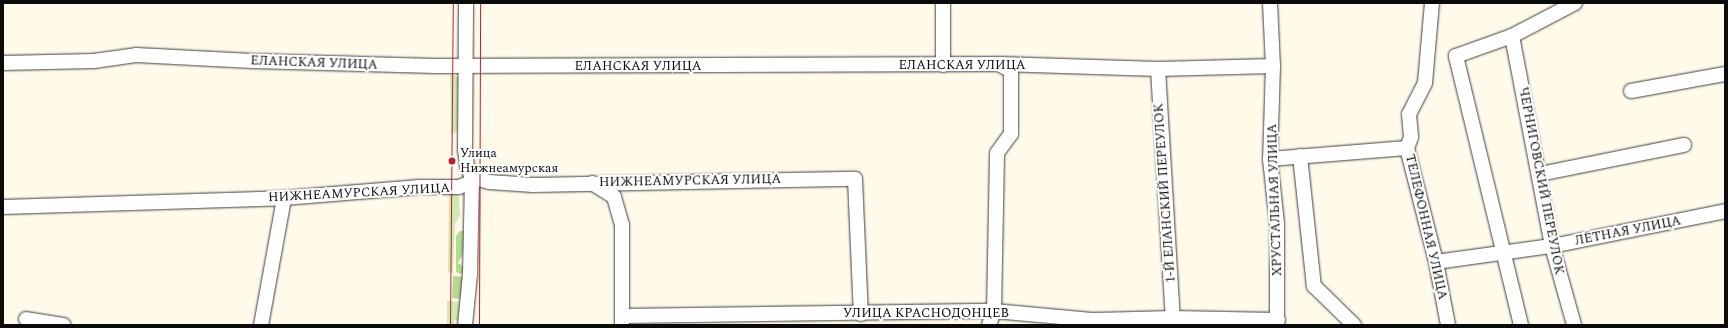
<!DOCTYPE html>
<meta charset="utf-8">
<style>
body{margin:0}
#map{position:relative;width:1728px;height:328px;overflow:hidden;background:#fffae9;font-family:Spectral,serif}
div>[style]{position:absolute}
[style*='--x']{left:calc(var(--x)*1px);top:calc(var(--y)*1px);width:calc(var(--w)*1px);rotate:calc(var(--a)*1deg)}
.green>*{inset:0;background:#d0e9b2}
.forest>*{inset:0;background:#b4da91}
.roads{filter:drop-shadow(0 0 1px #3e3e3e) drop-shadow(0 0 1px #3e3e3e)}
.minor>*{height:14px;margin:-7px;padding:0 7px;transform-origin:7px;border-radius:7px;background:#fff}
.tram>*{height:1px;margin:-0.5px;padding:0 0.5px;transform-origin:0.5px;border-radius:0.5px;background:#bd202b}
.dots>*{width:11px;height:11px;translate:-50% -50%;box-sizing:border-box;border:2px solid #fff;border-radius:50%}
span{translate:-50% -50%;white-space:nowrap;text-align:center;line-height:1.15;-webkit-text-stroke:4px #fff;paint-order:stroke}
.street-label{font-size:13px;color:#0b0b0b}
.poi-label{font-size:13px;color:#0b0b0b}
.left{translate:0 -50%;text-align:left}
.frame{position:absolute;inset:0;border:4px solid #0b0b0b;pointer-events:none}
</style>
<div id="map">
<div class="green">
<div style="clip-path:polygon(453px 74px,459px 79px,460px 112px,457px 131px,451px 135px,450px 75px)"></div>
<div style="clip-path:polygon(449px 191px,456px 192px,459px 198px,460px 216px,455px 223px,453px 273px,448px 272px)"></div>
<div style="clip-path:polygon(447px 301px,462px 302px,460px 321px,454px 320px,455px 325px,447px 325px)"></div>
</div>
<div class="forest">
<div style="clip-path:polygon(460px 231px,465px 231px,466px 248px,458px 263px,465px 268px,465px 272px,461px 274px,456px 272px,456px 236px)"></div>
<div style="clip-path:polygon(453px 276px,465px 277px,463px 297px,460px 299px,452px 298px)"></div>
</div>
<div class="roads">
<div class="minor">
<div style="--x:1270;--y:3;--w:63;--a:87.3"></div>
<div style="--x:1273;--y:66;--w:93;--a:91.8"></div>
<div style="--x:1270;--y:159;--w:64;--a:83.8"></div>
<div style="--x:1277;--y:223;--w:102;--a:90"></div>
<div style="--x:1432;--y:3;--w:80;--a:95"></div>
<div style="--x:1425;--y:83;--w:35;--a:117"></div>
<div style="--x:1409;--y:114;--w:23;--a:85"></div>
<div style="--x:1411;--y:137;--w:12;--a:110"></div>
<div style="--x:1407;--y:148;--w:118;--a:75.7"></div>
<div style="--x:1436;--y:262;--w:64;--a:79.2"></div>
<div style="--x:1512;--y:36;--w:214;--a:79.2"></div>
<div style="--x:1552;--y:246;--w:82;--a:74.4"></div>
<div style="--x:3;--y:63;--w:91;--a:-1.3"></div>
<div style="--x:94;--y:61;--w:42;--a:-8.1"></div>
<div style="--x:136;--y:55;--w:116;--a:3"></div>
<div style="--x:252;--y:61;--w:183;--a:1.6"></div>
<div style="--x:435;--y:66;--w:564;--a:-0.2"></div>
<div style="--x:999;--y:64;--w:159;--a:1.8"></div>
<div style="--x:1158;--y:69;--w:115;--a:-1.5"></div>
<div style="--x:943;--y:65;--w:62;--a:-90"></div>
<div style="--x:1158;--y:69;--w:256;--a:86.6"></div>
<div style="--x:1631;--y:91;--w:96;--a:-10.3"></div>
<div style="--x:1300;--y:156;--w:131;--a:83.9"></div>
<div style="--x:1314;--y:286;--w:56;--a:44.3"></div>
<div style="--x:1270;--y:159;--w:137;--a:-4.6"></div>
<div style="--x:1540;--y:174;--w:147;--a:-11.4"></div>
<div style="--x:472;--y:177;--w:18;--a:16"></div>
<div style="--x:489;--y:182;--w:44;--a:3.9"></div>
<div style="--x:533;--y:185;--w:322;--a:-1.1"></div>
<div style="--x:855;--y:179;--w:135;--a:87.5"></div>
<div style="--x:592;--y:183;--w:26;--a:32"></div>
<div style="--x:614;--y:197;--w:29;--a:74"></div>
<div style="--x:622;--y:225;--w:100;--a:90"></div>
<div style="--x:3;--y:207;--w:281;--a:-1.8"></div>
<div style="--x:284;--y:198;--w:136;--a:-4.6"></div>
<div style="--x:420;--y:187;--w:39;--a:0"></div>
<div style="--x:459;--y:187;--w:11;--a:-22"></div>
<div style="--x:469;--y:183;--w:7;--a:-63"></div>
<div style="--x:1436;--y:262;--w:117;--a:-7.9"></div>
<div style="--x:1552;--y:246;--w:177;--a:-11.4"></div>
<div style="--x:622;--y:316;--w:372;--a:-0.8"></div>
<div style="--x:994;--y:311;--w:98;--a:5.2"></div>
<div style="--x:1092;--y:320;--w:81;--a:-1.4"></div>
<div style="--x:1173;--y:318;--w:105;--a:1.1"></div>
<div style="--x:26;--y:319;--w:38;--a:9"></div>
<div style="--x:261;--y:325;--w:129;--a:-79.7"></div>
<div style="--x:465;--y:325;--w:51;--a:-84.4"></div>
<div style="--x:470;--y:274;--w:97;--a:-88.8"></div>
<div style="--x:472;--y:177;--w:12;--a:-114"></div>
<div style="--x:467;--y:166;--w:16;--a:-97"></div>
<div style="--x:465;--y:150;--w:147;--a:-89.6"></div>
<div style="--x:989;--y:325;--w:15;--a:-70"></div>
<div style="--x:994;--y:311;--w:158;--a:-88.9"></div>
<div style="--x:997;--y:153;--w:24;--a:-54"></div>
<div style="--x:1011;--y:134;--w:63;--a:-90"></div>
<div style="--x:1011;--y:71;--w:14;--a:-150"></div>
<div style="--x:1521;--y:325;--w:277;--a:-103.6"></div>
<div style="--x:1456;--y:56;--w:59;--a:-19.7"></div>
<div style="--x:1512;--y:36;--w:71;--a:-27.6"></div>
</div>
</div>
<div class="tram">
<div style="--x:450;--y:325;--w:322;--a:-89.5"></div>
<div style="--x:479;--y:325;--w:322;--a:-89.8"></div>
</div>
<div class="dots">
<div style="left:452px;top:161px;background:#bd202b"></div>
</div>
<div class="street-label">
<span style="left:314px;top:63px;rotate:2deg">ЕЛАНСКАЯ УЛИЦА</span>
<span style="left:962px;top:65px">ЕЛАНСКАЯ УЛИЦА</span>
<span style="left:638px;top:66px">ЕЛАНСКАЯ УЛИЦА</span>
<span style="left:690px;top:181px;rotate:-1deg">НИЖНЕАМУРСКАЯ УЛИЦА</span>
<span style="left:1541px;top:181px;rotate:79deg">ЧЕРНИГОВСКИЙ ПЕРЕУЛОК</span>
<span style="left:359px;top:193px;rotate:-3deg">НИЖНЕАМУРСКАЯ УЛИЦА</span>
<span style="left:1165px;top:193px;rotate:-94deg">1-Й ЕЛАНСКИЙ ПЕРЕУЛОК</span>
<span style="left:1275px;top:200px;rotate:-92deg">ХРУСТАЛЬНАЯ УЛИЦА</span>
<span style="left:1426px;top:227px;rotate:77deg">ТЕЛЕФОННАЯ УЛИЦА</span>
<span style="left:1628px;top:231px;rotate:-11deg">ЛЁТНАЯ УЛИЦА</span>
<span style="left:926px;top:313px">УЛИЦА КРАСНОДОНЦЕВ</span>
</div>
<div class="poi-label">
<span class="left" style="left:460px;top:161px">Улица<br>Нижнеамурская</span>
</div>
<div class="frame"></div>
</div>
